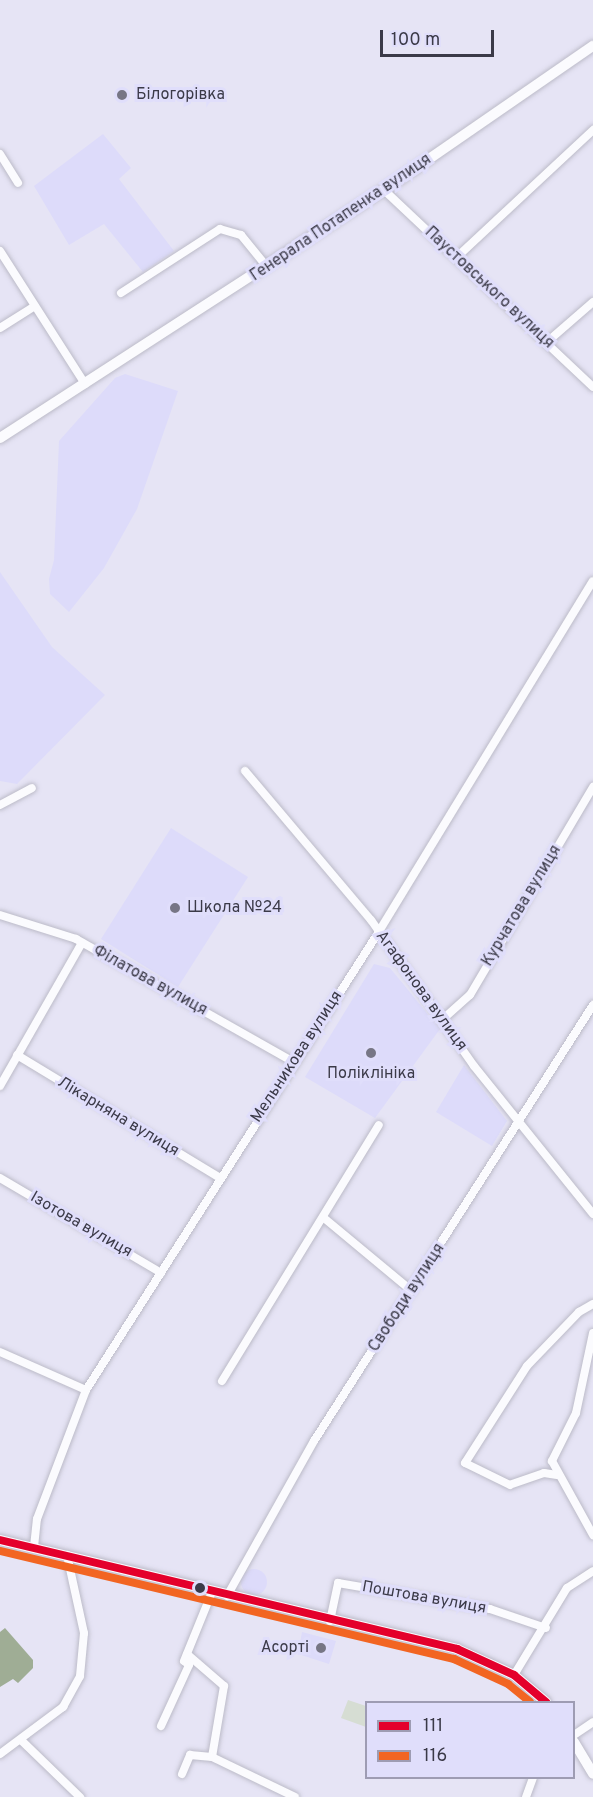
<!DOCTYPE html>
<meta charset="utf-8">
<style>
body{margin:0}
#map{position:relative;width:593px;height:1797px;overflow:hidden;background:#e6e4f5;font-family:Overpass,sans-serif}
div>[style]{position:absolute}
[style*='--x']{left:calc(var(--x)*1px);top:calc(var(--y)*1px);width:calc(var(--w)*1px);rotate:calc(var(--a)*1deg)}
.built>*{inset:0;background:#dddbfa}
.round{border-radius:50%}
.green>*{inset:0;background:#d6ddd3}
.water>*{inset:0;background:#9fad95}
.roads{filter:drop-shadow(0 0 2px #bcbbc8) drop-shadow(0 0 2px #bcbbc8)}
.minor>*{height:8px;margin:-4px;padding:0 4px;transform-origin:4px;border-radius:4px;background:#fbfbfe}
.major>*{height:10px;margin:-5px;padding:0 5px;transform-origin:5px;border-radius:5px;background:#fbfbfe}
.bus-1>*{height:8px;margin:-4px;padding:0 4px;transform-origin:4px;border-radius:4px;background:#e4002b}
.bus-2>*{height:8px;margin:-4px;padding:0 4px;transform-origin:4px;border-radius:4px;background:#f26522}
.dots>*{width:16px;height:16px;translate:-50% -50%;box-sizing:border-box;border:3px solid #e0defb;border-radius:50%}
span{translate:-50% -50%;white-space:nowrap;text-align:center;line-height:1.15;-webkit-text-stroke:6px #e0defb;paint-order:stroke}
.poi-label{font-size:16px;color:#3b3a48}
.left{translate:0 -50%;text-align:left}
.right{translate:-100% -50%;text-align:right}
.street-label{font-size:16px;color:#3b3a48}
.legend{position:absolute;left:365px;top:1701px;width:210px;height:78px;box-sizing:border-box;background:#e0defb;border:2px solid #9e9cb3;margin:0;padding:8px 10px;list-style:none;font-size:18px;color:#3b3a48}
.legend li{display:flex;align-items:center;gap:12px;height:30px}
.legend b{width:30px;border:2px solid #9e9cb3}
.scale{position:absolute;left:380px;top:30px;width:114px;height:27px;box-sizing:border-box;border:3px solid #3b3a48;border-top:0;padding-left:8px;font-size:18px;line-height:21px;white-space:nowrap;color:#3b3a48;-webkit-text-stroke:4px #e0defb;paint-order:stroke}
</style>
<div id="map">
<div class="built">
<div style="clip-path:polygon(103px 134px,131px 168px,119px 179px,174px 251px,143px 272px,104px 224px,69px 245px,34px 186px)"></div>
<div style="clip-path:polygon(125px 374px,178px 391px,137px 509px,104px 568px,69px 612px,50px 594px,49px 579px,54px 560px,59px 441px,115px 378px)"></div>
<div style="clip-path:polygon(0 572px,52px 647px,105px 695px,17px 784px,0 781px)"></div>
<div style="clip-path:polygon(171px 828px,248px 877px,178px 987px,101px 939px)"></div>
<div style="clip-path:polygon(374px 964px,390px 968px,440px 1029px,375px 1118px,305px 1077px)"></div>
<div style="clip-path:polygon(464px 1065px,507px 1121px,492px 1146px,436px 1112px)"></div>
<div class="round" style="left:241px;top:1569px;width:26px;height:26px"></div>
<div style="clip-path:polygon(302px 1632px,336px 1641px,329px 1664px,298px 1654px)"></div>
</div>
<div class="green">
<div style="clip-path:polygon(348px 1700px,366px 1706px,366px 1727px,341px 1718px)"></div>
</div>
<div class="water">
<div style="clip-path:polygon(5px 1628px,33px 1660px,33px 1668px,18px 1683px,13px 1679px,0 1687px,0 1632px)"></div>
</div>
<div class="roads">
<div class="minor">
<div style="--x:0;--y:154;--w:34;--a:58"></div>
<div style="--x:384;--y:190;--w:287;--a:43.3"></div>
<div style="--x:0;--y:251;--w:158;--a:57.4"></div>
<div style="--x:458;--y:256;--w:185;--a:-43"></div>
<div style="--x:121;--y:293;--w:118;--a:-32.9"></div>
<div style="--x:220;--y:229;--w:22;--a:16"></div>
<div style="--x:241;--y:235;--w:41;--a:50.9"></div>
<div style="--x:0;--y:328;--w:41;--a:-32.2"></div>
<div style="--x:547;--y:342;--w:61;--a:-41"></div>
<div style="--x:245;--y:771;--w:195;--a:49.8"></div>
<div style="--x:371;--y:920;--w:179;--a:54.8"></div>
<div style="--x:474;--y:1066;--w:190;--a:51.2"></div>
<div style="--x:0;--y:805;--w:36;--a:-28"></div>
<div style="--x:0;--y:915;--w:80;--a:17.5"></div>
<div style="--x:76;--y:939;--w:249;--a:29.5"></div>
<div style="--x:443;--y:1019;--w:36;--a:-42"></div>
<div style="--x:470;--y:995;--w:242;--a:-59.4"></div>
<div style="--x:17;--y:1055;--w:237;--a:31.2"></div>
<div style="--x:0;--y:1086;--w:165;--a:-60.2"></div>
<div style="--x:0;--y:1178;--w:187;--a:30.5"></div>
<div style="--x:324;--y:1218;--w:114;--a:39.7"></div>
<div style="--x:593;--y:1333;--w:82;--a:102"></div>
<div style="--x:576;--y:1413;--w:54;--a:116.6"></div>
<div style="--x:552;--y:1461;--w:85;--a:61"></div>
<div style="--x:0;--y:1352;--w:94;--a:23.8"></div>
<div style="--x:222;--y:1381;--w:300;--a:-58.5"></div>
<div style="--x:557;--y:1475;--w:13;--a:-171"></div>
<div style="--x:544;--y:1473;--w:36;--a:161"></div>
<div style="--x:510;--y:1485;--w:50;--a:-153.9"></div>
<div style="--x:465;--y:1463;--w:115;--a:-57.4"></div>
<div style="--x:527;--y:1366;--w:75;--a:-46.1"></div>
<div style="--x:579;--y:1312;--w:16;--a:-30"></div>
<div style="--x:34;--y:1547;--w:28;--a:-84"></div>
<div style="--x:37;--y:1519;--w:138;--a:-69.2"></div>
<div style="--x:86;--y:1390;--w:542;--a:-57.42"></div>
<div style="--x:378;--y:933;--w:412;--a:-58.6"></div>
<div style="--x:227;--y:1596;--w:178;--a:-60.7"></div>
<div style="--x:314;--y:1441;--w:518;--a:-57.38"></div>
<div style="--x:330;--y:1621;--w:39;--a:-78"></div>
<div style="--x:338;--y:1583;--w:154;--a:9.7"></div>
<div style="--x:490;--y:1609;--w:59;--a:18.7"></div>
<div style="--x:187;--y:1654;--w:49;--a:40.9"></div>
<div style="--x:224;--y:1686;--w:72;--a:99.6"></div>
<div style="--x:514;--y:1675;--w:102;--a:-58.7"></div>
<div style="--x:567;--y:1588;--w:31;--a:-33"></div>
<div style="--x:161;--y:1726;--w:67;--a:-65.3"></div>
<div style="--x:189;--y:1665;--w:6;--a:-141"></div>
<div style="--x:184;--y:1661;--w:74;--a:-67.9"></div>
<div style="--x:574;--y:1735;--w:23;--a:-34"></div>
<div style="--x:22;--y:1741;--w:81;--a:44"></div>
<div style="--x:0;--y:1754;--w:79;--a:-36.7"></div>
<div style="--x:63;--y:1707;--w:35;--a:-61"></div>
<div style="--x:80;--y:1676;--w:43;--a:-84.7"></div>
<div style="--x:84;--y:1633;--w:80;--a:-102.3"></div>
<div style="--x:182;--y:1774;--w:21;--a:-67"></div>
<div style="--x:190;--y:1755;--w:22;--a:5"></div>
<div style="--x:212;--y:1757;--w:92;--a:25.7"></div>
<div style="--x:526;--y:1797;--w:20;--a:-70"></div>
</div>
<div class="major">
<div style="--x:0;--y:438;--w:457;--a:-32.9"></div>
<div style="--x:384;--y:190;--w:254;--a:-34.6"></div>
<div style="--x:0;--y:1540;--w:470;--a:13.4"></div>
<div style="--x:457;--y:1649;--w:63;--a:24.5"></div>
<div style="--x:514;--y:1675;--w:42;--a:40.2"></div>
<div style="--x:574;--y:1742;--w:37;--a:59"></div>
</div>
</div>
<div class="bus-1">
<div style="--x:0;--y:1540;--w:470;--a:13.4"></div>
<div style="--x:457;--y:1649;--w:63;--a:24.5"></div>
<div style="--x:514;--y:1675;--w:42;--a:40.2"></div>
</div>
<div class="bus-2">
<div style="--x:0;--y:1551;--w:467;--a:13.4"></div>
<div style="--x:454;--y:1659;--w:60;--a:24.8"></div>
<div style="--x:508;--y:1684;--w:28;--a:39"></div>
</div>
<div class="dots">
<div style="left:122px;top:95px;background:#777685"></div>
<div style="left:175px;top:908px;background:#777685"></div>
<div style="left:371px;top:1053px;background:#777685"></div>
<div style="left:200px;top:1588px;background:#3b3a48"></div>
<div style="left:321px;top:1648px;background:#777685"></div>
</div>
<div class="poi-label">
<span class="left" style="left:136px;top:95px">Білогорівка</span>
<span class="left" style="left:187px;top:908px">Школа №24</span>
<span style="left:371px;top:1074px">Поліклініка</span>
<span class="right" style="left:309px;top:1648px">Асорті</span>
</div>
<div class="street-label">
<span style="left:341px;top:218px;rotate:-34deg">Генерала Потапенка вулиця</span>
<span style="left:489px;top:288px;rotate:43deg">Паустовського вулиця</span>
<span style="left:522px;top:906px;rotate:-59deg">Курчатова вулиця</span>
<span style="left:150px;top:981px;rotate:29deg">Філатова вулиця</span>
<span style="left:421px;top:991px;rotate:54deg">Агафонова вулиця</span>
<span style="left:297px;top:1057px;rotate:-57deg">Мельникова вулиця</span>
<span style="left:118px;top:1117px;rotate:31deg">Лікарняна вулиця</span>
<span style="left:81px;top:1225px;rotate:30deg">Ізотова вулиця</span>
<span style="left:407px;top:1298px;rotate:-57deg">Свободи вулиця</span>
<span style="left:424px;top:1598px;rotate:10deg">Поштова вулиця</span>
</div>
<ul class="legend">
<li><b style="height:8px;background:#e4002b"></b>111</li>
<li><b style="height:8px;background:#f26522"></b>116</li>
</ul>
<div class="scale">100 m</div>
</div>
